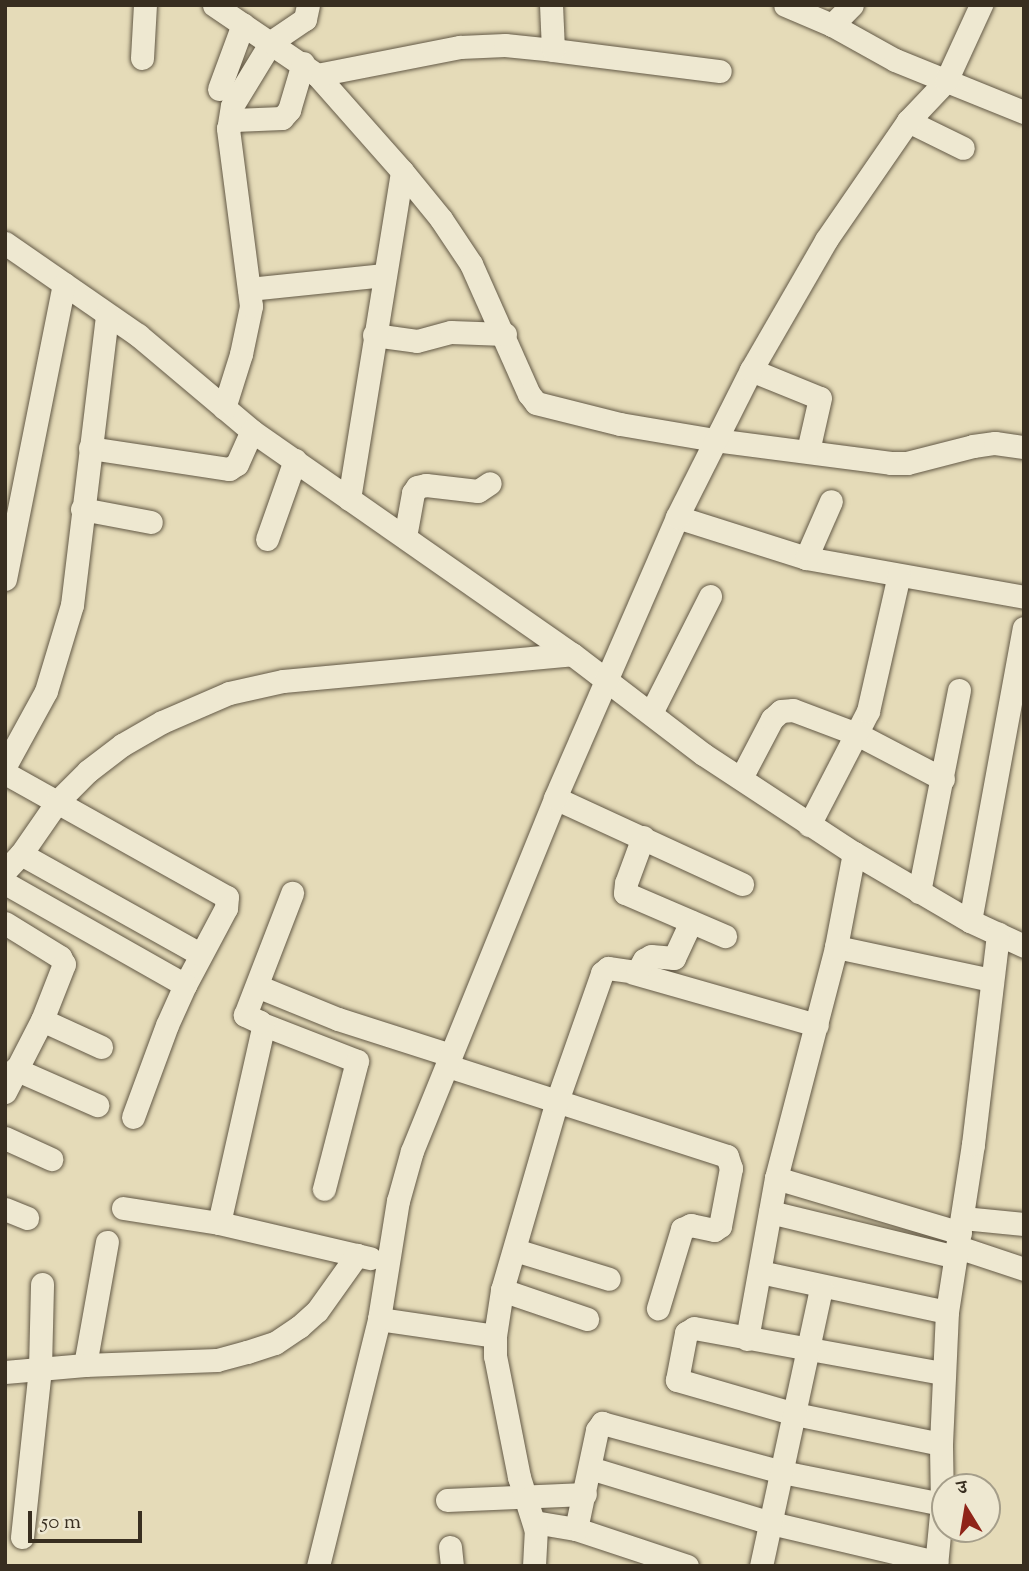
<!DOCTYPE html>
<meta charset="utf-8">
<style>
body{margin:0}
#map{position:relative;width:1029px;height:1571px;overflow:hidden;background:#e5dbb8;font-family:"Sorts Mill Goudy","Noto Serif Devanagari",serif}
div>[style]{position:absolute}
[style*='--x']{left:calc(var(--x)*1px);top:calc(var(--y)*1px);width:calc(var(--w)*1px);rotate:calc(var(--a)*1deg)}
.roads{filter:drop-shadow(0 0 2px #635946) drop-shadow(0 0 2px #635946)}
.minor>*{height:23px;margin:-11.5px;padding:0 11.5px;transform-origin:11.5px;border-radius:11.5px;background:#eee8d1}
span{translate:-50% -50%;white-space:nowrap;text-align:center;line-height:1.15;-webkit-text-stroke:7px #eee8d1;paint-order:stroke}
.frame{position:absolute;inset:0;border:7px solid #382e20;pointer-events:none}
.north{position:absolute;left:931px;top:1473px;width:70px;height:70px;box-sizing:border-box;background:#eee8d1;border:2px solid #a59e8a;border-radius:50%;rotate:349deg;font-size:19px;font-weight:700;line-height:28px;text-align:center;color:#382e20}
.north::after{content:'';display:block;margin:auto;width:24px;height:32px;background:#8f2418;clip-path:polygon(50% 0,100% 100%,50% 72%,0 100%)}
.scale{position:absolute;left:28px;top:1511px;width:114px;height:32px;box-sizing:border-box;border:4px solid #382e20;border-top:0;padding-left:9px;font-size:21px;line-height:24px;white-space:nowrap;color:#382e20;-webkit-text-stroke:5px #eee8d1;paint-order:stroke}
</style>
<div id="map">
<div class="roads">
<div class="minor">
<div style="--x:214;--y:5;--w:125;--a:34.2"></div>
<div style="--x:317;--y:75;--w:128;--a:48.5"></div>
<div style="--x:402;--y:171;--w:62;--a:50.9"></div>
<div style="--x:441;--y:219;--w:54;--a:56.3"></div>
<div style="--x:471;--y:264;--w:142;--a:66"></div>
<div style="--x:529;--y:394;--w:11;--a:52"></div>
<div style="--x:536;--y:403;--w:87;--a:14"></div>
<div style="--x:620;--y:424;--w:96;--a:9.6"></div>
<div style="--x:715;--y:440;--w:177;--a:7.4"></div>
<div style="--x:891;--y:463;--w:16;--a:0"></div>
<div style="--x:907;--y:463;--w:68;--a:-14.4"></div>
<div style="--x:973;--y:446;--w:22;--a:-8"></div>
<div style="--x:995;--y:443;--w:29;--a:8"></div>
<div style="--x:785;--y:5;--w:51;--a:23.1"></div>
<div style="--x:832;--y:25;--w:72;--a:29.1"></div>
<div style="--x:895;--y:60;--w:139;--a:22"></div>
<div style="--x:832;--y:25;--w:28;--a:-45"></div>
<div style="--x:553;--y:50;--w:168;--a:7.2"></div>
<div style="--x:142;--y:58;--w:53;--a:-86.8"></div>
<div style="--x:317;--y:75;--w:146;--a:-11.1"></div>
<div style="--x:460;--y:47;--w:45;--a:-2.5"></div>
<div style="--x:505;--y:45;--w:48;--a:5.9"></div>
<div style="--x:553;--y:50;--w:45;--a:-92.5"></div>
<div style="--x:219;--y:89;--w:69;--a:-69.7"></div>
<div style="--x:908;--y:121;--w:61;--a:26.1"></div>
<div style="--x:229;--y:124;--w:18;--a:-81"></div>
<div style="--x:232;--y:106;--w:75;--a:-58.6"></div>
<div style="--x:271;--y:42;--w:41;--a:-34.1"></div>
<div style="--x:305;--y:19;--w:14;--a:-78"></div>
<div style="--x:5;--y:243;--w:162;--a:34.7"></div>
<div style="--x:138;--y:335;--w:149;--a:40.1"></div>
<div style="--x:252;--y:431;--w:390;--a:34.9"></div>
<div style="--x:572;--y:654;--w:165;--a:37.4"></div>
<div style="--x:703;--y:754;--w:181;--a:33.3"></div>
<div style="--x:854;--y:853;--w:134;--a:30.4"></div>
<div style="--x:970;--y:921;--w:60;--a:24.8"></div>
<div style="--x:249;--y:289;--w:136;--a:-5.9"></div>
<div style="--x:374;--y:335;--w:43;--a:7.9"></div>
<div style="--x:417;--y:341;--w:35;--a:-15"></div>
<div style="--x:451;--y:332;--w:54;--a:2.1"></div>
<div style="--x:751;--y:370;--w:74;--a:22.1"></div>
<div style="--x:820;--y:398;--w:54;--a:102.8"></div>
<div style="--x:224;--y:408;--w:57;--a:-72.5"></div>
<div style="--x:241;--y:354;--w:49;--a:-78.2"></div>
<div style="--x:251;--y:306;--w:179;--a:-97.4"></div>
<div style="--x:228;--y:128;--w:10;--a:-53"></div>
<div style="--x:234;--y:120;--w:48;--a:-2.4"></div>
<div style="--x:282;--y:118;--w:11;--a:-49"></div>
<div style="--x:289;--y:110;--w:49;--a:-73.4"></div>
<div style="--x:90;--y:448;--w:141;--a:8.6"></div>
<div style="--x:229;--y:469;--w:9;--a:-32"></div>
<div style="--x:237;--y:464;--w:36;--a:-66"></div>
<div style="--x:349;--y:499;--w:332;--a:-80.8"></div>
<div style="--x:82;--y:509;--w:70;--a:10.7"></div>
<div style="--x:677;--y:517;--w:135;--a:17.6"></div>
<div style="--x:806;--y:558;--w:221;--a:10.1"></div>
<div style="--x:405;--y:537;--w:45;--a:-79.7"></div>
<div style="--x:413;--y:493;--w:7;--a:-56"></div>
<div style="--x:417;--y:487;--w:9;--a:-13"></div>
<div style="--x:426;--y:485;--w:52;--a:6.6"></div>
<div style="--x:478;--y:491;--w:14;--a:-34"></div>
<div style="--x:267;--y:539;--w:84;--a:-70.5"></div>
<div style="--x:806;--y:558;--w:62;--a:-66.3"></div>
<div style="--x:5;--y:579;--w:301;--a:-78.7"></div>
<div style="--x:651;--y:713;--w:131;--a:-63.2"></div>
<div style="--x:5;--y:766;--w:85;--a:-61.3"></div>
<div style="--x:46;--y:691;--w:90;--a:-73.2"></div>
<div style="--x:72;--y:605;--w:292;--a:-83.1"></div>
<div style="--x:5;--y:773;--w:254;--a:29.2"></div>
<div style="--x:227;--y:897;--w:11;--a:95"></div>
<div style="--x:226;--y:908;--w:87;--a:118"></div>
<div style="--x:185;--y:985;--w:44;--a:114.2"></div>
<div style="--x:167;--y:1025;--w:98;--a:110.3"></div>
<div style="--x:741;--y:778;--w:67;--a:-62.3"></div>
<div style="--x:772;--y:719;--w:12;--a:-42"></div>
<div style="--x:781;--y:711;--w:12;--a:-5"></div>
<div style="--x:793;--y:710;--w:68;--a:20.6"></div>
<div style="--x:857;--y:734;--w:97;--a:27.6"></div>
<div style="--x:555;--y:798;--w:206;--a:24.7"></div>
<div style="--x:809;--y:825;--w:128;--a:-62.6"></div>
<div style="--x:868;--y:711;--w:139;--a:-77.2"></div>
<div style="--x:643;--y:837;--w:49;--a:110.3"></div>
<div style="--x:626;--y:883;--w:10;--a:96"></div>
<div style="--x:625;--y:893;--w:109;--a:23.3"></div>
<div style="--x:21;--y:854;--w:205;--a:29.2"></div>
<div style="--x:5;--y:871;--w:23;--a:-47"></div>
<div style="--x:21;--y:854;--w:63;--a:-55.3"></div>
<div style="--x:57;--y:802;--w:44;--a:-45"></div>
<div style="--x:88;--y:771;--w:43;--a:-37.4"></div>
<div style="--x:122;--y:745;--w:46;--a:-29.9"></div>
<div style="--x:162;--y:722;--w:73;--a:-23.4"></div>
<div style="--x:229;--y:693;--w:55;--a:-12.5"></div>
<div style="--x:283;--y:681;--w:290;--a:-5.3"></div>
<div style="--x:5;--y:883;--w:207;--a:29.5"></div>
<div style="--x:919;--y:892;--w:206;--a:-78.8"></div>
<div style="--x:970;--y:921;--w:298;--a:-79.6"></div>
<div style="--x:5;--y:923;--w:65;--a:31.7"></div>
<div style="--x:60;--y:957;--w:8;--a:60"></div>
<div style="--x:64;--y:964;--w:60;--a:111.4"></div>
<div style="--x:42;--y:1020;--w:81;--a:117.2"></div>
<div style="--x:836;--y:947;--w:158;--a:12"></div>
<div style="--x:634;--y:973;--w:190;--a:15.9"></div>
<div style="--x:257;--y:986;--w:87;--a:22.2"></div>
<div style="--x:338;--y:1019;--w:118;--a:17.8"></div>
<div style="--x:42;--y:1020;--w:65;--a:24.6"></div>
<div style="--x:262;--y:1024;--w:102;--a:21.3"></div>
<div style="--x:357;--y:1061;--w:132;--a:104.5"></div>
<div style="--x:448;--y:1066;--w:293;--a:17.9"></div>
<div style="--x:727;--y:1156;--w:13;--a:72"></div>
<div style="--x:731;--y:1168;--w:59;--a:100.7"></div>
<div style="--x:720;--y:1226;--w:7;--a:146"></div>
<div style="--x:714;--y:1230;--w:24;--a:-168"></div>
<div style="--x:691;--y:1225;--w:10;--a:156"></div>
<div style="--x:682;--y:1229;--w:83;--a:106.9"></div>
<div style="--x:15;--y:1069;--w:90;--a:23.7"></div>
<div style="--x:5;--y:1138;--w:51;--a:24.5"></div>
<div style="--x:776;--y:1178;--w:192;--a:16.6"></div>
<div style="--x:123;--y:1208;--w:97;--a:8.9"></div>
<div style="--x:219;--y:1223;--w:155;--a:13.1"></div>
<div style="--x:5;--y:1209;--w:24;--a:22"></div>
<div style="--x:770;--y:1212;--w:191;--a:13.6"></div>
<div style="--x:963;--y:1218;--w:61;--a:5.6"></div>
<div style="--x:219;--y:1223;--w:201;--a:-77.3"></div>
<div style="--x:263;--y:1027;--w:6;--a:-121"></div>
<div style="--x:260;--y:1022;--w:17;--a:-155"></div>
<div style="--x:245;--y:1015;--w:131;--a:-68.9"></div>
<div style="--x:958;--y:1247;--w:70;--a:18.4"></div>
<div style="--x:515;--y:1250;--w:98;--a:17.1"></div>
<div style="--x:760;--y:1272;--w:191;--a:12.1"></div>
<div style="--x:502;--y:1290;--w:90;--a:18.8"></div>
<div style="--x:379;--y:1319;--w:117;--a:8.3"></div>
<div style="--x:747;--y:1339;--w:164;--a:-79.8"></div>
<div style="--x:776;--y:1178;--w:239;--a:-75.4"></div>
<div style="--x:836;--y:947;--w:96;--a:-79.2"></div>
<div style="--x:85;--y:1365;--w:125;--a:-79.9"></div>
<div style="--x:5;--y:1372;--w:80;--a:-5"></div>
<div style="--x:85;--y:1365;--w:132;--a:-2.2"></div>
<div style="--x:217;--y:1360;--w:31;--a:-15"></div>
<div style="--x:247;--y:1352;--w:29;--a:-18"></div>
<div style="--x:275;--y:1343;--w:29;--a:-34"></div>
<div style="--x:299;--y:1327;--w:24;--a:-42"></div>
<div style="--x:317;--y:1311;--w:69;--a:-54.5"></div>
<div style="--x:941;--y:1444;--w:149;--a:-168.4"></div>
<div style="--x:795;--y:1414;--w:123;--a:-163.9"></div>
<div style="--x:677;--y:1380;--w:48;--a:-79.2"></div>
<div style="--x:686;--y:1333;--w:9;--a:-32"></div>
<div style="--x:694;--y:1328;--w:252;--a:10.3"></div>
<div style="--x:590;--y:1468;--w:189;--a:16.9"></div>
<div style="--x:771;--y:1523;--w:170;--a:13.3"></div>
<div style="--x:447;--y:1500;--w:138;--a:-2.5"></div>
<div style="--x:534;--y:1522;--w:43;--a:9.5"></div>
<div style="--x:576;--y:1529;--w:117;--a:18.4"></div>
<div style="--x:576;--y:1529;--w:101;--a:-78"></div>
<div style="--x:597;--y:1430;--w:9;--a:-54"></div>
<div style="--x:602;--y:1423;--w:187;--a:15.2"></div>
<div style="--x:782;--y:1472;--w:163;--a:11.3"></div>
<div style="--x:22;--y:1537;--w:170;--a:-83.9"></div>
<div style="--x:40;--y:1368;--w:84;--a:-88.6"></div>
<div style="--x:450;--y:1547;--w:19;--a:84"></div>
<div style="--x:318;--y:1566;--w:254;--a:-76.1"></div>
<div style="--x:379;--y:1319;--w:120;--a:-80.9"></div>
<div style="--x:398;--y:1201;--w:52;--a:-74.4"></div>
<div style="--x:412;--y:1151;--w:381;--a:-67.9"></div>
<div style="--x:555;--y:798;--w:306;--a:-66.5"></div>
<div style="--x:677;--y:517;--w:165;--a:-63.3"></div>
<div style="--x:751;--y:370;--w:150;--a:-60"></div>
<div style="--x:826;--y:240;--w:145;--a:-55.4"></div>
<div style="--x:908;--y:121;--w:55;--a:-46.5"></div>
<div style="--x:946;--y:81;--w:84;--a:-65.3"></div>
<div style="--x:534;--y:1566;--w:35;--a:-87"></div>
<div style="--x:536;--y:1531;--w:57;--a:-107.5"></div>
<div style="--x:519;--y:1477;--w:123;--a:-101.2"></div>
<div style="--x:495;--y:1356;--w:20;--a:-90"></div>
<div style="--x:495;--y:1336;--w:47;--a:-81.3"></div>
<div style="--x:502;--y:1290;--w:197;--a:-73.8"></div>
<div style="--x:557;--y:1101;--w:136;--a:-70.6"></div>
<div style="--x:602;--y:973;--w:8;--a:-40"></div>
<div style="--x:608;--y:968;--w:29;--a:8"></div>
<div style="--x:637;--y:972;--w:14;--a:-60"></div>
<div style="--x:644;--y:960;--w:8;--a:-30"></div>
<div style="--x:651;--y:956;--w:23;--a:5"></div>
<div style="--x:674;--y:958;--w:40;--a:-65"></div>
<div style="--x:761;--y:1566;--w:284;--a:-77.8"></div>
<div style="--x:936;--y:1566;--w:62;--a:-84.5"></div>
<div style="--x:942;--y:1504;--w:60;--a:-91"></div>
<div style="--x:941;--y:1444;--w:132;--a:-87.4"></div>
<div style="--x:947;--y:1312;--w:170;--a:-81.2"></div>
<div style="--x:973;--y:1144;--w:212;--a:-83.2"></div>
</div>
</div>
<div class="frame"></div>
<div class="north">उ</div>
<div class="scale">50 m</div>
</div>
